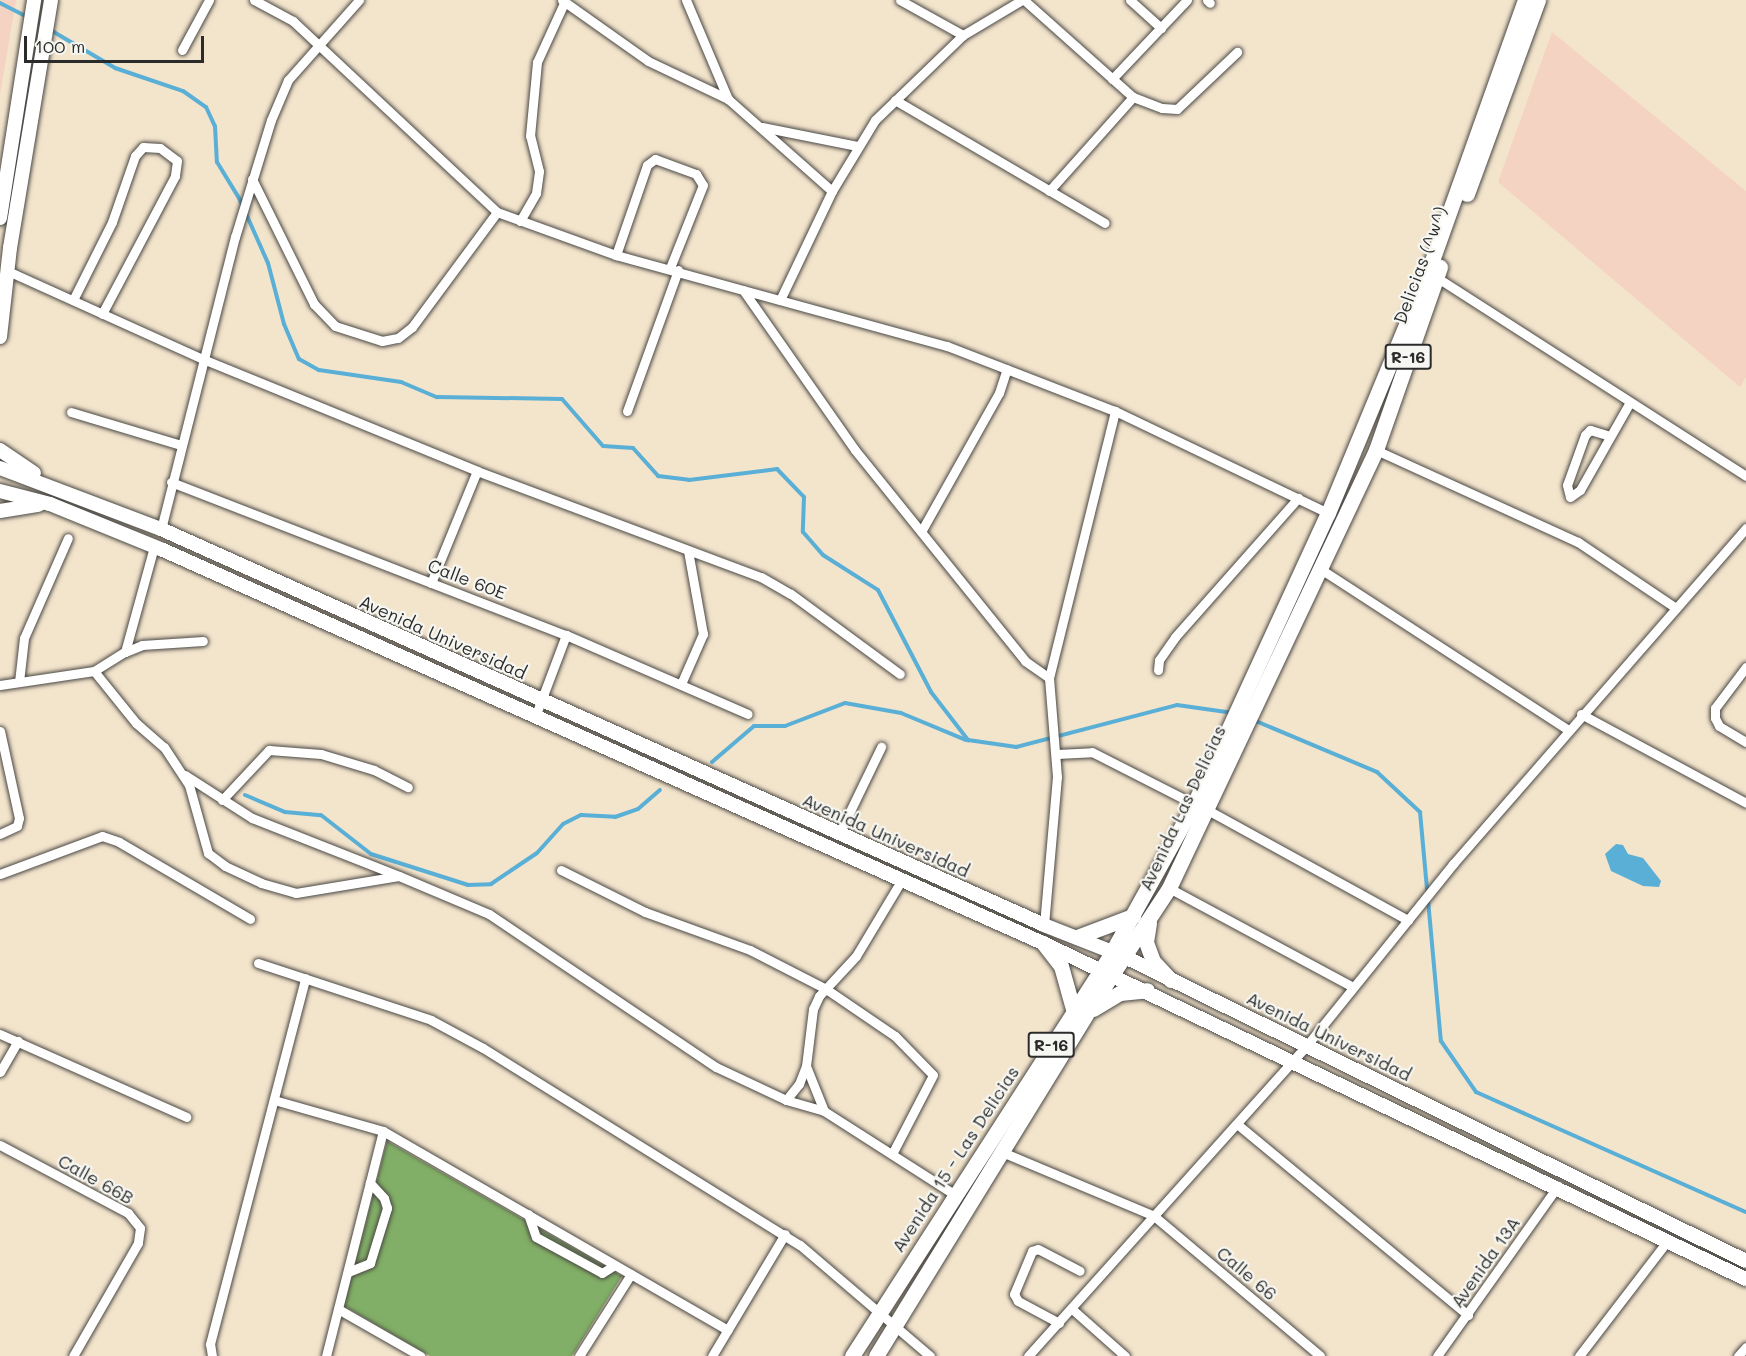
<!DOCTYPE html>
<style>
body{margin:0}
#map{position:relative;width:1746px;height:1356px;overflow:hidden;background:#f3e4cc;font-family:Mali,sans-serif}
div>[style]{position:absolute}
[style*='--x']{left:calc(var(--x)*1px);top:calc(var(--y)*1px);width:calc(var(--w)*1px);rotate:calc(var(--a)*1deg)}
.built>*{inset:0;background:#f5d3c2}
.forest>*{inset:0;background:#82af67}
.water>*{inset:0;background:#5aafd6}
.stream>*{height:4px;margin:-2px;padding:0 2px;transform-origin:2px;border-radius:2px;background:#5aafd6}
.roads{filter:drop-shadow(0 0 2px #494743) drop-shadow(0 0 2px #494743)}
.street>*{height:9px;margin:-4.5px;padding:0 4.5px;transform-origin:4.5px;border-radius:4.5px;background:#fff}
.secondary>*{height:14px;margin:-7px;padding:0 7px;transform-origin:7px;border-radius:7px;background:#fff}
.primary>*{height:15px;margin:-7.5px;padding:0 7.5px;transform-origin:7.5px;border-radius:7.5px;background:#fff}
span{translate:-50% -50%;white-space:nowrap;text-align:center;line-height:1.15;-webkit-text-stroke:4.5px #f6f6f2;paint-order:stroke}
.shield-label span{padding:2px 4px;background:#f6f6f2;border:2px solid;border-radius:4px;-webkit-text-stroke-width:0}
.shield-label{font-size:16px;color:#2b2b2b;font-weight:700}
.street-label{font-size:18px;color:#2b2b2b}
.scale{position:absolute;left:24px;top:36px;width:180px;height:27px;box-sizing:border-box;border:3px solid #2b2b2b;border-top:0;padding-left:8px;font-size:18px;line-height:21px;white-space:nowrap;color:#2b2b2b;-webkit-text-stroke:4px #f6f6f2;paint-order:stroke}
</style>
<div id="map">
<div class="built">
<div style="clip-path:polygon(0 0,16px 0,0 94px)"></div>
<div style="clip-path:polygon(1552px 32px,1746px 191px,1746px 377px,1740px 387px,1498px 182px)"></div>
</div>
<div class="forest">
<div style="clip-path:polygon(387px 1141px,622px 1276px,572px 1356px,430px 1356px,344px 1306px)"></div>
</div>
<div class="water">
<div style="clip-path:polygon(1616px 844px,1623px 845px,1628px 854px,1643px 858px,1661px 881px,1659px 887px,1643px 886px,1611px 871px,1605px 854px)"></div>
</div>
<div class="stream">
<div style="--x:0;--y:3;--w:33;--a:27"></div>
<div style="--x:35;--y:21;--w:93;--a:30.4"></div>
<div style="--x:115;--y:68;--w:72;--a:18.7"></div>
<div style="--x:183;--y:91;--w:28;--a:35"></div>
<div style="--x:206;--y:107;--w:21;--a:65"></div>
<div style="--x:215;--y:126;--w:36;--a:87"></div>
<div style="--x:217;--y:162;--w:42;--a:58.6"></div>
<div style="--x:239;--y:198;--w:71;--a:66"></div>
<div style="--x:268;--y:263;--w:63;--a:75.3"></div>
<div style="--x:284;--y:324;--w:38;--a:67"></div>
<div style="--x:299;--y:359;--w:23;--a:29"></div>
<div style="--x:319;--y:370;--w:83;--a:8.3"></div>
<div style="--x:401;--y:382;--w:39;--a:23"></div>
<div style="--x:437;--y:397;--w:125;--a:0.9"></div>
<div style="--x:562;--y:399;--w:62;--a:48.9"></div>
<div style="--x:603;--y:446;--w:30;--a:4"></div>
<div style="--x:633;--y:448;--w:38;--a:48"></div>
<div style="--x:658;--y:476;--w:31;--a:7"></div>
<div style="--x:689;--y:480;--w:89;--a:-7.1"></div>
<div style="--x:777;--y:469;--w:39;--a:46"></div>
<div style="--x:804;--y:497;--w:35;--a:92"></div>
<div style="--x:803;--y:532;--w:30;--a:49"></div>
<div style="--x:823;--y:555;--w:65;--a:32.5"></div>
<div style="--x:878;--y:590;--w:115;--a:62.5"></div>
<div style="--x:931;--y:692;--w:61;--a:52.4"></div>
<div style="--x:968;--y:740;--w:49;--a:8.3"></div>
<div style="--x:1016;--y:747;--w:166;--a:-14.6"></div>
<div style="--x:1177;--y:705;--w:57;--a:8.1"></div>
<div style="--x:1251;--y:719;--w:137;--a:22.8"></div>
<div style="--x:1377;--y:772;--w:59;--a:42.9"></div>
<div style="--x:1420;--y:812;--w:230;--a:84.8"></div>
<div style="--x:1441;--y:1041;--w:62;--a:55.5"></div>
<div style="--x:1476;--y:1092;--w:295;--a:24"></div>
<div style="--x:712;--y:762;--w:55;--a:-40.6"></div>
<div style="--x:754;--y:726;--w:31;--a:0"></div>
<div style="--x:785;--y:726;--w:64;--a:-21"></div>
<div style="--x:845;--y:703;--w:57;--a:10.1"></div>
<div style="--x:901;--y:713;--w:70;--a:22.6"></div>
<div style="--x:245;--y:795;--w:43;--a:23"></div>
<div style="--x:285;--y:812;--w:36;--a:5"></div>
<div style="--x:321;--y:815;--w:63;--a:38"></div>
<div style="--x:371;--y:854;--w:102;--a:17.7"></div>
<div style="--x:468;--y:885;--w:23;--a:-2"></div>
<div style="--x:491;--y:884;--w:55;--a:-34"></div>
<div style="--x:537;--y:853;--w:39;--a:-48"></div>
<div style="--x:563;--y:824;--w:20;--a:-27"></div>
<div style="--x:581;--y:815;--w:34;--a:3"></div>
<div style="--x:615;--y:817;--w:24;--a:-19"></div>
<div style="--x:638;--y:809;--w:29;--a:-41"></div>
</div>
<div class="roads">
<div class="street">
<div style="--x:254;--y:0;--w:44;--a:28.3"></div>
<div style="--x:293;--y:21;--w:279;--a:43.1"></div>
<div style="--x:497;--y:212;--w:127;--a:19.9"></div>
<div style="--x:616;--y:255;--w:343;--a:15.4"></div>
<div style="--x:947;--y:346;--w:180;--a:21.2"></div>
<div style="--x:1115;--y:411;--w:236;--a:25.6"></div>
<div style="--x:562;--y:0;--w:105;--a:35.3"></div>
<div style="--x:648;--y:61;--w:89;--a:25.4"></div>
<div style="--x:686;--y:0;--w:108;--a:67"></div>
<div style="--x:728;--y:99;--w:139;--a:41.5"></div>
<div style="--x:900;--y:0;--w:72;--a:29.1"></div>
<div style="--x:1024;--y:0;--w:146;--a:41.7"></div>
<div style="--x:1133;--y:97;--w:31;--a:21"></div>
<div style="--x:1162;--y:108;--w:15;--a:4"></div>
<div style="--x:1177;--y:109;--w:83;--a:-43.5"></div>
<div style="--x:1130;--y:0;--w:42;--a:42.1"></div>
<div style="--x:1207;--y:0;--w:4;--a:45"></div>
<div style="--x:182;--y:50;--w:57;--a:-61.6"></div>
<div style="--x:1112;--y:79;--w:109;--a:-46.5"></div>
<div style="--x:895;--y:100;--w:243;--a:30.4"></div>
<div style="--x:762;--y:127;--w:97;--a:11.3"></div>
<div style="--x:252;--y:179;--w:140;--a:63.6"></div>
<div style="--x:314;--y:304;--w:30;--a:46"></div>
<div style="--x:335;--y:326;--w:49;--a:17.7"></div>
<div style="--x:382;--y:341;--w:16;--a:-11"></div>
<div style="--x:398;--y:338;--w:18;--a:-38"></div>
<div style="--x:412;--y:327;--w:143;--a:-53.5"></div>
<div style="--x:1049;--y:191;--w:126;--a:-48.2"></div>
<div style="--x:520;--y:221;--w:32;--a:-60"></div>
<div style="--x:536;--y:193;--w:22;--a:-82"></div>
<div style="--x:539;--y:171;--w:36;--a:-104"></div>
<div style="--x:530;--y:136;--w:74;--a:-84.6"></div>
<div style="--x:537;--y:62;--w:65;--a:-65.4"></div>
<div style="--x:616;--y:255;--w:95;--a:-71"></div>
<div style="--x:647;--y:165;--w:10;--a:-37"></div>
<div style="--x:655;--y:159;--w:44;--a:20.1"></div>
<div style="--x:696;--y:174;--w:13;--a:58"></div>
<div style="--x:703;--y:185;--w:89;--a:111.7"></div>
<div style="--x:10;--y:272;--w:212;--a:24.3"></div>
<div style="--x:203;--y:359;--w:296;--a:22.2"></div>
<div style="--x:477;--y:471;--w:303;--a:20.5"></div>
<div style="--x:761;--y:577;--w:34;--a:30"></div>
<div style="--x:791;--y:594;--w:135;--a:36.3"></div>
<div style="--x:1433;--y:275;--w:372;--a:32.7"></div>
<div style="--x:743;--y:290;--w:195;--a:55"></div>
<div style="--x:855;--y:450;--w:271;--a:51.1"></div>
<div style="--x:1025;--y:661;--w:29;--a:35"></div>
<div style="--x:73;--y:300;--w:87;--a:-63.4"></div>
<div style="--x:112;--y:222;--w:70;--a:-70.8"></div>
<div style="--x:135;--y:156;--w:12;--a:-48"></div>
<div style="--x:143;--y:147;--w:17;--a:3"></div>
<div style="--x:160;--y:148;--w:21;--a:37"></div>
<div style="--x:177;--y:161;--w:15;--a:98"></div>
<div style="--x:175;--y:176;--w:156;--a:117.9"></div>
<div style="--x:780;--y:300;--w:121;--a:-64.5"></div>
<div style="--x:832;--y:191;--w:83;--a:-58.8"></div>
<div style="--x:875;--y:120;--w:122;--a:-44"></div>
<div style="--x:963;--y:35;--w:69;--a:-30.7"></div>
<div style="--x:627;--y:411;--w:150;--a:-70.1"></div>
<div style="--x:71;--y:412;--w:115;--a:16.7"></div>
<div style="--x:1610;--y:436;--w:21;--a:-163"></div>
<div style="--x:1590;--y:430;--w:7;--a:135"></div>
<div style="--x:1585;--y:435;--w:53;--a:109.8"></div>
<div style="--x:1567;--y:485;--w:12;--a:76"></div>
<div style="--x:1570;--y:497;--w:12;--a:-35"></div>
<div style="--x:1580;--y:490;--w:101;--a:-60.4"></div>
<div style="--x:1376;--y:450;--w:222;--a:24.5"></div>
<div style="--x:1578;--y:542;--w:118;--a:34"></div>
<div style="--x:171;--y:482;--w:424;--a:21.2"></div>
<div style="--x:566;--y:635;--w:198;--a:23.5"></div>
<div style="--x:161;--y:529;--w:301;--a:-75.8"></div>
<div style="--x:235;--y:237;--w:122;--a:-72.9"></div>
<div style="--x:271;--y:120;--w:43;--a:-67"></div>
<div style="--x:288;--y:80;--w:107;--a:-48.4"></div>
<div style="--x:922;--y:530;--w:157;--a:-60.7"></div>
<div style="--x:999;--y:393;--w:25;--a:-72"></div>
<div style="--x:1322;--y:570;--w:293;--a:33"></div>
<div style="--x:431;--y:583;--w:121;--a:-67.7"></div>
<div style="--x:125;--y:652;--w:18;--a:-22"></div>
<div style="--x:142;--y:645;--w:61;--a:-3.8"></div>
<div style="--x:1746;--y:667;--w:51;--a:127.1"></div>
<div style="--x:1715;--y:708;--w:10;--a:90"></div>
<div style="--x:1715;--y:718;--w:9;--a:63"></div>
<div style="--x:1719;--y:726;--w:31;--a:31"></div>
<div style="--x:1158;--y:670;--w:10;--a:-84"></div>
<div style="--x:1159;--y:660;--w:28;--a:-55"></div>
<div style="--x:1175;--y:637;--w:186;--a:-48.5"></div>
<div style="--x:94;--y:671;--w:36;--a:-32"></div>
<div style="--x:125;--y:652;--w:109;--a:-74.6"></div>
<div style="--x:19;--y:682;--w:44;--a:-83.5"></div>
<div style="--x:24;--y:638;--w:109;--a:-66.3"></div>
<div style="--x:681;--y:684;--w:55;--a:-66.3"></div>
<div style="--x:703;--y:634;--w:84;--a:-100.2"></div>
<div style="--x:0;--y:685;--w:95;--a:-8.5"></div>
<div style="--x:94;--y:671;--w:67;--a:51.1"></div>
<div style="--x:136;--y:723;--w:37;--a:41"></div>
<div style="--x:164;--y:747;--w:45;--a:56.7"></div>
<div style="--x:189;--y:785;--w:71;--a:74.4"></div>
<div style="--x:208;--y:853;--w:21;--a:37"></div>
<div style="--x:225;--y:866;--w:40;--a:25"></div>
<div style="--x:261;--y:883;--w:36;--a:16"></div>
<div style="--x:296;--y:893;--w:104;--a:-9.4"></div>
<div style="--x:399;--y:876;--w:98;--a:22.9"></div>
<div style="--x:489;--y:914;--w:274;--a:34"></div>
<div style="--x:716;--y:1067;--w:77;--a:25.2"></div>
<div style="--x:786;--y:1100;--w:40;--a:16"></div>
<div style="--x:824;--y:1111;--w:158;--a:32.6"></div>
<div style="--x:1581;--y:714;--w:187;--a:28.3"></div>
<div style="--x:535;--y:717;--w:88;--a:-69.3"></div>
<div style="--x:0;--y:731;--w:89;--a:77.7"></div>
<div style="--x:19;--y:818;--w:8;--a:104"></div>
<div style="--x:17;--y:826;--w:19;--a:155"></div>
<div style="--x:1057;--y:754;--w:35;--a:-3"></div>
<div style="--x:1092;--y:752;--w:114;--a:27"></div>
<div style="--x:185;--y:775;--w:80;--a:32.7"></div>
<div style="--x:252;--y:818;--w:158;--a:21.5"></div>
<div style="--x:222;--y:800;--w:69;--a:-46.8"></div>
<div style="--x:269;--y:750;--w:52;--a:4.4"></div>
<div style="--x:321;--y:754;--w:55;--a:16.8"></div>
<div style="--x:374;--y:770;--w:38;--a:27"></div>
<div style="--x:1204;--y:808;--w:233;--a:28.8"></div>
<div style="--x:839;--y:834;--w:97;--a:-64.2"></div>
<div style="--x:561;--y:870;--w:94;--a:26.6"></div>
<div style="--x:645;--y:912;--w:112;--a:19.9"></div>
<div style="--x:750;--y:950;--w:85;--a:27.2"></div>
<div style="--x:826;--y:989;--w:83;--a:34.3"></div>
<div style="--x:895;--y:1036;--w:54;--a:45.7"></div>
<div style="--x:933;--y:1075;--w:89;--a:117.4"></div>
<div style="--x:0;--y:874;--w:109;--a:-20.4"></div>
<div style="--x:102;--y:836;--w:18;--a:19"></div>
<div style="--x:119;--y:842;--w:152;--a:30.4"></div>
<div style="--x:1169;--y:888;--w:209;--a:28.3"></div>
<div style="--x:1044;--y:925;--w:149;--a:-85"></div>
<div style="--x:1057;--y:777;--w:99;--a:-94.6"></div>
<div style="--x:1049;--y:678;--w:275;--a:-76.1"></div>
<div style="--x:258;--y:963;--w:182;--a:18.2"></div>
<div style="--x:431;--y:1020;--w:59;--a:28.3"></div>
<div style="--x:483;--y:1048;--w:373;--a:31.9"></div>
<div style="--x:800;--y:1245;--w:171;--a:40.5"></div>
<div style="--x:0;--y:1034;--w:204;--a:24"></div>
<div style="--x:0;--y:1072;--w:36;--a:-60"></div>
<div style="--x:274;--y:1100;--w:113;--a:15.9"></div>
<div style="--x:383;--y:1131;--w:398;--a:30"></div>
<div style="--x:786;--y:1100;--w:21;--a:-51"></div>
<div style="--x:799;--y:1084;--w:19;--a:-69"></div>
<div style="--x:824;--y:1111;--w:48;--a:-111.8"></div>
<div style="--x:806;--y:1066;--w:57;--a:-83"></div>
<div style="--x:813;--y:1009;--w:14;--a:-65"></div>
<div style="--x:819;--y:996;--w:54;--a:-47.2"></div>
<div style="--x:856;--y:956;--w:87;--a:-59"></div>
<div style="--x:1237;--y:1124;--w:300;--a:39.6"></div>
<div style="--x:0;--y:1145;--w:145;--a:28"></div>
<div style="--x:128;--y:1213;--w:19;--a:51"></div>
<div style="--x:140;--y:1228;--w:15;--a:98"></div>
<div style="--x:138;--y:1243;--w:130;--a:119.9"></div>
<div style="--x:1002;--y:1152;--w:165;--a:22.8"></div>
<div style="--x:1154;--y:1216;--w:217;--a:40.1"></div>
<div style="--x:528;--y:1214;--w:24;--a:71"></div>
<div style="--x:536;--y:1237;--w:75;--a:28.6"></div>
<div style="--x:602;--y:1273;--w:15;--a:-32"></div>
<div style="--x:348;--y:1272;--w:24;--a:-22"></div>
<div style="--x:370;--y:1263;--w:58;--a:-72.8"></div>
<div style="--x:387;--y:1208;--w:10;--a:-107"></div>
<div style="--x:384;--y:1198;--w:21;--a:-133"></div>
<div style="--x:338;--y:1309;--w:95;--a:29.8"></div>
<div style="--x:1072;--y:1309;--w:71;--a:41.6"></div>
<div style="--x:1059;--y:1323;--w:47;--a:-151.8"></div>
<div style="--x:1018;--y:1301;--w:8;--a:-120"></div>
<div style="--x:1014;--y:1294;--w:47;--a:-67.3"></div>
<div style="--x:1032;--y:1251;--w:6;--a:-18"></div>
<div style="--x:1038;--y:1249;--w:47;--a:27.6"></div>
<div style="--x:212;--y:1356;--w:12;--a:-99"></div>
<div style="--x:210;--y:1344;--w:378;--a:-75.4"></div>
<div style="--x:326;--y:1356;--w:232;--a:-75.8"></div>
<div style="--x:579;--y:1356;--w:97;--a:-57.6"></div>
<div style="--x:712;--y:1356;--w:142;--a:-59.1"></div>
<div style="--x:1028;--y:1356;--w:418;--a:-48.1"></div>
<div style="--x:1307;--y:1045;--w:233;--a:-51.1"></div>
<div style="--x:1453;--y:864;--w:446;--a:-48.9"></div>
<div style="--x:1437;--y:1356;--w:209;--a:-54.6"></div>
<div style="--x:1579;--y:1356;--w:146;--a:-52.5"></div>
<div style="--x:1738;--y:1356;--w:12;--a:-48"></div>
</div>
<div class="secondary">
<div style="--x:0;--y:218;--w:221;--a:-81.1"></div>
<div style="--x:0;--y:337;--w:90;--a:-83.6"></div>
<div style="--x:10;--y:248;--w:251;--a:-80.6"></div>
<div style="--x:0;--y:450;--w:41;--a:34.1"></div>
<div style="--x:0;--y:468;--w:172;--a:20.8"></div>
<div style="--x:161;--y:529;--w:968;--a:24.15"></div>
<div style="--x:1044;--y:925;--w:87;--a:21.6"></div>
<div style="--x:1125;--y:957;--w:691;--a:26.08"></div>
<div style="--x:0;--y:491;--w:52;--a:14.6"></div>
<div style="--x:50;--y:504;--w:122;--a:22.2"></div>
<div style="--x:163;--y:550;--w:964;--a:24.07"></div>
<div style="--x:1043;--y:943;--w:779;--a:25.55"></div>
<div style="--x:0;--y:511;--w:39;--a:-9"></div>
</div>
<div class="primary">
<div style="--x:1467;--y:194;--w:207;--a:-69.9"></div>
<div style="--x:1149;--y:923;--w:19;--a:99"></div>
<div style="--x:1146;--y:942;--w:20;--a:70"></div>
<div style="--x:1153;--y:961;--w:26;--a:47"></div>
<div style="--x:1077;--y:937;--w:60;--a:-20.6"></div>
<div style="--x:1043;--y:943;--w:29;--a:52"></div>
<div style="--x:1061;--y:966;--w:45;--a:74.4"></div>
<div style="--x:1093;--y:1009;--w:31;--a:-31"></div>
<div style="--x:1120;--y:993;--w:27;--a:-6"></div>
<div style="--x:852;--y:1356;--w:480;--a:-57.2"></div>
<div style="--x:1112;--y:952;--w:169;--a:-61"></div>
<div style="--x:1194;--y:804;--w:320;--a:-65.3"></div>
<div style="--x:1328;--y:513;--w:261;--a:-67.5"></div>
<div style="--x:1428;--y:272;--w:289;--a:-70.4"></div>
<div style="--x:876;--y:1356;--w:401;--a:-58.4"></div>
<div style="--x:1086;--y:1014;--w:151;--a:-56.6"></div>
<div style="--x:1169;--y:888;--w:484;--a:-64.7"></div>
<div style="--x:1376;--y:450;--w:194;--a:-70.7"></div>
</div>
</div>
<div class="shield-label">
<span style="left:1408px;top:357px">R-16</span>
<span style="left:1051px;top:1045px">R-16</span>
</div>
<div class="street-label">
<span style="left:1420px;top:265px;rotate:-70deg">Delicias (^w^)</span>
<span style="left:467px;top:579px;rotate:21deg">Calle 60E</span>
<span style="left:443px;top:637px;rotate:24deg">Avenida Universidad</span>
<span style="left:1182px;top:808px;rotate:-65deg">Avenida Las Delicias</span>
<span style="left:886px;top:835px;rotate:24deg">Avenida Universidad</span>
<span style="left:1329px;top:1036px;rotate:26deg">Avenida Universidad</span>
<span style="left:955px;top:1159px;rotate:-57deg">Avenida 15 - Las Delicias</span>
<span style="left:96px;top:1179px;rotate:29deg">Calle 66B</span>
<span style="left:1485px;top:1262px;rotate:-55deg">Avenida 13A</span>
<span style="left:1247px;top:1273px;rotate:40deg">Calle 66</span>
</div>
<div class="scale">100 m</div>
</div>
